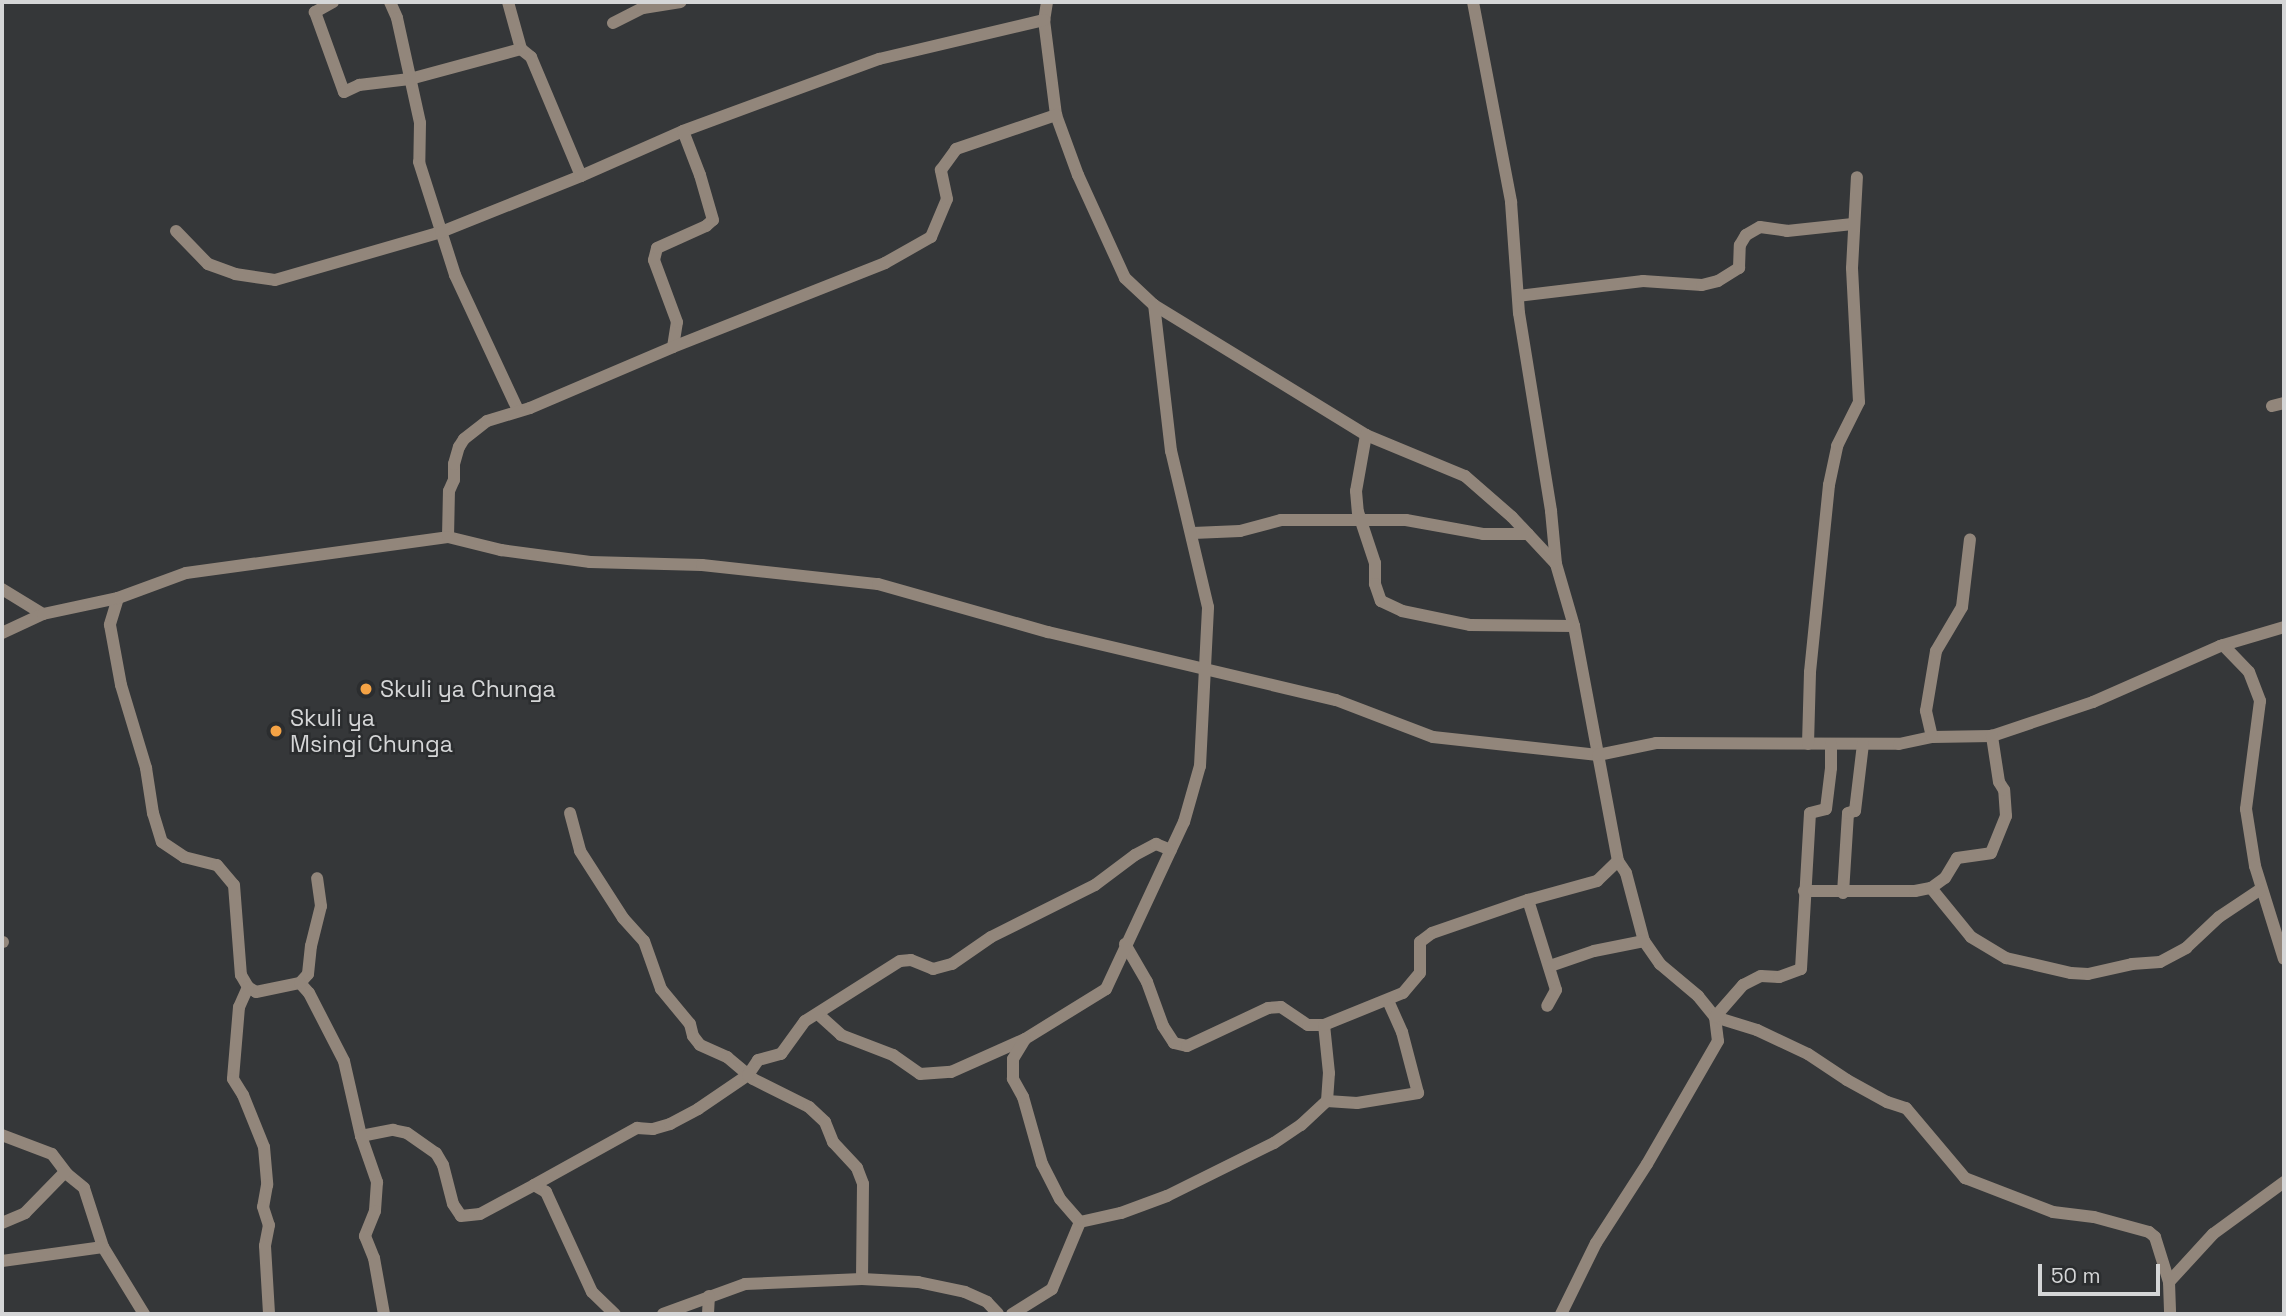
<!DOCTYPE html>
<style>
body{margin:0}
#map{position:relative;width:2286px;height:1316px;overflow:hidden;background:#353739;font-family:"Space Grotesk",sans-serif}
div>[style]{position:absolute}
[style*='--x']{left:calc(var(--x)*1px);top:calc(var(--y)*1px);width:calc(var(--w)*1px);rotate:calc(var(--a)*1deg)}
.minor>*{height:12px;margin:-6px;padding:0 6px;transform-origin:6px;border-radius:6px;background:#92867b}
.dots>*{width:19px;height:19px;translate:-50% -50%;box-sizing:border-box;border:4px solid #2b2d2f;border-radius:50%}
span{translate:-50% -50%;white-space:nowrap;text-align:center;line-height:1.15;-webkit-text-stroke:5px #2b2d2f;paint-order:stroke}
.poi-label{font-size:23px;color:#d5d6d7}
.left{translate:0 -50%;text-align:left}
.frame{position:absolute;inset:0;border:4px solid #d5d6d7;pointer-events:none}
.scale{position:absolute;left:2038px;top:1264px;width:122px;height:32px;box-sizing:border-box;border:4px solid #d5d6d7;border-top:0;padding-left:9px;font-size:21px;line-height:24px;white-space:nowrap;color:#d5d6d7;-webkit-text-stroke:5px #2b2d2f;paint-order:stroke}
</style>
<div id="map">
<div class="minor">
<div style="--x:333;--y:2;--w:21;--a:151"></div>
<div style="--x:315;--y:12;--w:85;--a:70.1"></div>
<div style="--x:344;--y:92;--w:17;--a:-25"></div>
<div style="--x:359;--y:85;--w:51;--a:-6.7"></div>
<div style="--x:410;--y:79;--w:115;--a:-15.1"></div>
<div style="--x:390;--y:2;--w:17;--a:66"></div>
<div style="--x:397;--y:18;--w:107;--a:77.6"></div>
<div style="--x:420;--y:123;--w:39;--a:91"></div>
<div style="--x:419;--y:162;--w:119;--a:72.3"></div>
<div style="--x:455;--y:275;--w:149;--a:65"></div>
<div style="--x:508;--y:2;--w:49;--a:74.5"></div>
<div style="--x:521;--y:49;--w:13;--a:39"></div>
<div style="--x:531;--y:57;--w:129;--a:67.2"></div>
<div style="--x:1047;--y:2;--w:18;--a:99"></div>
<div style="--x:1044;--y:20;--w:96;--a:82.8"></div>
<div style="--x:1056;--y:115;--w:64;--a:69.9"></div>
<div style="--x:1078;--y:175;--w:113;--a:65.5"></div>
<div style="--x:1125;--y:278;--w:40;--a:43"></div>
<div style="--x:1154;--y:305;--w:249;--a:31.5"></div>
<div style="--x:1366;--y:435;--w:107;--a:22.5"></div>
<div style="--x:1465;--y:476;--w:62;--a:41.1"></div>
<div style="--x:1512;--y:517;--w:64;--a:46.9"></div>
<div style="--x:1556;--y:564;--w:65;--a:73.8"></div>
<div style="--x:1574;--y:626;--w:239;--a:79.4"></div>
<div style="--x:1618;--y:861;--w:14;--a:56"></div>
<div style="--x:1626;--y:873;--w:70;--a:75.2"></div>
<div style="--x:1644;--y:941;--w:28;--a:55"></div>
<div style="--x:1660;--y:964;--w:50;--a:40.1"></div>
<div style="--x:1698;--y:996;--w:27;--a:51"></div>
<div style="--x:1715;--y:1017;--w:24;--a:83"></div>
<div style="--x:1718;--y:1041;--w:142;--a:120"></div>
<div style="--x:1647;--y:1164;--w:94;--a:122.8"></div>
<div style="--x:1596;--y:1243;--w:79;--a:116.2"></div>
<div style="--x:1473;--y:2;--w:204;--a:79.2"></div>
<div style="--x:1511;--y:202;--w:111;--a:85.9"></div>
<div style="--x:1519;--y:313;--w:201;--a:80.8"></div>
<div style="--x:1551;--y:511;--w:53;--a:84.6"></div>
<div style="--x:613;--y:23;--w:34;--a:-27"></div>
<div style="--x:643;--y:8;--w:38;--a:-9"></div>
<div style="--x:176;--y:231;--w:46;--a:45.9"></div>
<div style="--x:208;--y:264;--w:29;--a:20"></div>
<div style="--x:235;--y:274;--w:40;--a:8.5"></div>
<div style="--x:275;--y:280;--w:173;--a:-16.1"></div>
<div style="--x:441;--y:232;--w:151;--a:-21.8"></div>
<div style="--x:581;--y:176;--w:111;--a:-23.8"></div>
<div style="--x:683;--y:131;--w:209;--a:-20.2"></div>
<div style="--x:879;--y:59;--w:170;--a:-13.3"></div>
<div style="--x:1518;--y:296;--w:126;--a:-6.8"></div>
<div style="--x:1643;--y:281;--w:59;--a:3.9"></div>
<div style="--x:1702;--y:285;--w:16;--a:-14"></div>
<div style="--x:1718;--y:281;--w:25;--a:-32"></div>
<div style="--x:1739;--y:268;--w:23;--a:-88"></div>
<div style="--x:1740;--y:245;--w:12;--a:-59"></div>
<div style="--x:1746;--y:235;--w:16;--a:-30"></div>
<div style="--x:1760;--y:227;--w:27;--a:8"></div>
<div style="--x:1787;--y:231;--w:66;--a:-6.1"></div>
<div style="--x:673;--y:347;--w:25;--a:-81"></div>
<div style="--x:677;--y:322;--w:66;--a:-110.4"></div>
<div style="--x:654;--y:260;--w:12;--a:-76"></div>
<div style="--x:657;--y:248;--w:54;--a:-24.2"></div>
<div style="--x:706;--y:226;--w:9;--a:-41"></div>
<div style="--x:713;--y:220;--w:47;--a:-106.1"></div>
<div style="--x:700;--y:175;--w:47;--a:-111.1"></div>
<div style="--x:2272;--y:406;--w:12;--a:-14"></div>
<div style="--x:1366;--y:435;--w:57;--a:100.1"></div>
<div style="--x:1356;--y:491;--w:21;--a:85"></div>
<div style="--x:1358;--y:512;--w:54;--a:71.6"></div>
<div style="--x:1375;--y:563;--w:21;--a:90"></div>
<div style="--x:1375;--y:584;--w:18;--a:71"></div>
<div style="--x:1381;--y:601;--w:23;--a:25"></div>
<div style="--x:1402;--y:611;--w:69;--a:11.6"></div>
<div style="--x:1470;--y:625;--w:104;--a:0.6"></div>
<div style="--x:1193;--y:533;--w:47;--a:-2.4"></div>
<div style="--x:1240;--y:531;--w:42;--a:-15"></div>
<div style="--x:1281;--y:520;--w:125;--a:0"></div>
<div style="--x:1406;--y:520;--w:78;--a:10.3"></div>
<div style="--x:1483;--y:534;--w:45;--a:0"></div>
<div style="--x:448;--y:537;--w:46;--a:-88.8"></div>
<div style="--x:449;--y:491;--w:12;--a:-66"></div>
<div style="--x:454;--y:480;--w:16;--a:-90"></div>
<div style="--x:454;--y:464;--w:18;--a:-74"></div>
<div style="--x:459;--y:447;--w:9;--a:-58"></div>
<div style="--x:464;--y:439;--w:29;--a:-38"></div>
<div style="--x:487;--y:421;--w:45;--a:-16.8"></div>
<div style="--x:530;--y:408;--w:155;--a:-23.1"></div>
<div style="--x:673;--y:347;--w:228;--a:-21.6"></div>
<div style="--x:885;--y:263;--w:53;--a:-29.5"></div>
<div style="--x:931;--y:237;--w:41;--a:-67.2"></div>
<div style="--x:947;--y:199;--w:30;--a:-102"></div>
<div style="--x:941;--y:170;--w:26;--a:-54"></div>
<div style="--x:956;--y:149;--w:106;--a:-18.8"></div>
<div style="--x:2;--y:589;--w:48;--a:31.4"></div>
<div style="--x:118;--y:598;--w:28;--a:107"></div>
<div style="--x:110;--y:625;--w:61;--a:79.6"></div>
<div style="--x:121;--y:685;--w:87;--a:73.2"></div>
<div style="--x:146;--y:768;--w:46;--a:81.2"></div>
<div style="--x:153;--y:813;--w:30;--a:73"></div>
<div style="--x:162;--y:842;--w:27;--a:34"></div>
<div style="--x:184;--y:857;--w:34;--a:14"></div>
<div style="--x:217;--y:865;--w:26;--a:50"></div>
<div style="--x:234;--y:885;--w:90;--a:85.6"></div>
<div style="--x:241;--y:975;--w:14;--a:60"></div>
<div style="--x:248;--y:987;--w:9;--a:32"></div>
<div style="--x:256;--y:992;--w:45;--a:-11.6"></div>
<div style="--x:300;--y:983;--w:13;--a:48"></div>
<div style="--x:309;--y:993;--w:76;--a:62.8"></div>
<div style="--x:344;--y:1061;--w:77;--a:77.2"></div>
<div style="--x:361;--y:1136;--w:33;--a:-11"></div>
<div style="--x:393;--y:1130;--w:14;--a:12"></div>
<div style="--x:407;--y:1133;--w:35;--a:35"></div>
<div style="--x:436;--y:1153;--w:14;--a:60"></div>
<div style="--x:443;--y:1165;--w:40;--a:75.6"></div>
<div style="--x:453;--y:1204;--w:14;--a:56"></div>
<div style="--x:461;--y:1216;--w:19;--a:-6"></div>
<div style="--x:480;--y:1214;--w:61;--a:-28.2"></div>
<div style="--x:534;--y:1185;--w:14;--a:30"></div>
<div style="--x:546;--y:1192;--w:110;--a:65.3"></div>
<div style="--x:592;--y:1292;--w:32;--a:44"></div>
<div style="--x:2;--y:633;--w:45;--a:-24.9"></div>
<div style="--x:43;--y:614;--w:77;--a:-12"></div>
<div style="--x:118;--y:598;--w:72;--a:-20.2"></div>
<div style="--x:186;--y:573;--w:264;--a:-7.8"></div>
<div style="--x:448;--y:537;--w:55;--a:13.8"></div>
<div style="--x:501;--y:550;--w:90;--a:7.7"></div>
<div style="--x:590;--y:562;--w:112;--a:1.5"></div>
<div style="--x:702;--y:565;--w:177;--a:6.2"></div>
<div style="--x:878;--y:584;--w:177;--a:15.8"></div>
<div style="--x:1048;--y:632;--w:296;--a:13.3"></div>
<div style="--x:1336;--y:700;--w:104;--a:20.9"></div>
<div style="--x:1433;--y:737;--w:166;--a:6.2"></div>
<div style="--x:1598;--y:755;--w:59;--a:-11.7"></div>
<div style="--x:1656;--y:743;--w:243;--a:0.2"></div>
<div style="--x:1899;--y:744;--w:34;--a:-12"></div>
<div style="--x:1932;--y:737;--w:60;--a:-1"></div>
<div style="--x:1992;--y:736;--w:107;--a:-18.6"></div>
<div style="--x:2093;--y:702;--w:139;--a:-23.8"></div>
<div style="--x:2220;--y:646;--w:67;--a:-16.5"></div>
<div style="--x:2223;--y:645;--w:37;--a:46"></div>
<div style="--x:2249;--y:672;--w:31;--a:69"></div>
<div style="--x:2260;--y:701;--w:109;--a:97.4"></div>
<div style="--x:2246;--y:809;--w:58;--a:81"></div>
<div style="--x:2255;--y:866;--w:97;--a:72.7"></div>
<div style="--x:1932;--y:737;--w:27;--a:-103"></div>
<div style="--x:1926;--y:711;--w:61;--a:-80.5"></div>
<div style="--x:1936;--y:651;--w:51;--a:-59.4"></div>
<div style="--x:1962;--y:607;--w:68;--a:-83.3"></div>
<div style="--x:1808;--y:744;--w:72;--a:-88.4"></div>
<div style="--x:1810;--y:672;--w:188;--a:-84.2"></div>
<div style="--x:1829;--y:485;--w:40;--a:-78"></div>
<div style="--x:1837;--y:446;--w:49;--a:-63.4"></div>
<div style="--x:1859;--y:402;--w:134;--a:-93"></div>
<div style="--x:1852;--y:268;--w:91;--a:-86.9"></div>
<div style="--x:570;--y:813;--w:39;--a:75"></div>
<div style="--x:580;--y:851;--w:80;--a:57.3"></div>
<div style="--x:623;--y:918;--w:31;--a:48"></div>
<div style="--x:644;--y:941;--w:51;--a:70.5"></div>
<div style="--x:661;--y:989;--w:45;--a:50.4"></div>
<div style="--x:690;--y:1024;--w:12;--a:76"></div>
<div style="--x:693;--y:1036;--w:11;--a:52"></div>
<div style="--x:700;--y:1045;--w:30;--a:24"></div>
<div style="--x:727;--y:1057;--w:34;--a:40"></div>
<div style="--x:753;--y:1079;--w:63;--a:26.6"></div>
<div style="--x:809;--y:1107;--w:22;--a:43"></div>
<div style="--x:825;--y:1122;--w:22;--a:68"></div>
<div style="--x:833;--y:1142;--w:35;--a:47"></div>
<div style="--x:857;--y:1168;--w:17;--a:69"></div>
<div style="--x:863;--y:1184;--w:95;--a:90.6"></div>
<div style="--x:1931;--y:888;--w:63;--a:50.8"></div>
<div style="--x:1971;--y:937;--w:41;--a:31"></div>
<div style="--x:2006;--y:958;--w:67;--a:13"></div>
<div style="--x:2071;--y:973;--w:17;--a:3"></div>
<div style="--x:2088;--y:974;--w:45;--a:-12.8"></div>
<div style="--x:2132;--y:964;--w:28;--a:-4"></div>
<div style="--x:2160;--y:962;--w:30;--a:-28"></div>
<div style="--x:2186;--y:948;--w:45;--a:-43.2"></div>
<div style="--x:2219;--y:917;--w:50;--a:-33.7"></div>
<div style="--x:1804;--y:891;--w:111;--a:0"></div>
<div style="--x:1915;--y:891;--w:16;--a:-11"></div>
<div style="--x:1931;--y:888;--w:17;--a:-36"></div>
<div style="--x:1945;--y:878;--w:23;--a:-59"></div>
<div style="--x:1957;--y:858;--w:34;--a:-8"></div>
<div style="--x:1991;--y:853;--w:40;--a:-68"></div>
<div style="--x:2006;--y:816;--w:26;--a:-94"></div>
<div style="--x:2004;--y:790;--w:9;--a:-122"></div>
<div style="--x:1999;--y:782;--w:47;--a:-98.7"></div>
<div style="--x:1843;--y:893;--w:80;--a:-86.4"></div>
<div style="--x:1848;--y:813;--w:7;--a:-16"></div>
<div style="--x:1855;--y:811;--w:67;--a:-83.2"></div>
<div style="--x:1528;--y:900;--w:94;--a:72.7"></div>
<div style="--x:1556;--y:990;--w:18;--a:119"></div>
<div style="--x:2;--y:942;--w:1;--a:0"></div>
<div style="--x:1125;--y:944;--w:44;--a:59.9"></div>
<div style="--x:1147;--y:982;--w:47;--a:70"></div>
<div style="--x:1163;--y:1026;--w:20;--a:57"></div>
<div style="--x:1174;--y:1043;--w:13;--a:13"></div>
<div style="--x:1187;--y:1046;--w:89;--a:-25.1"></div>
<div style="--x:1268;--y:1008;--w:13;--a:-4"></div>
<div style="--x:1281;--y:1007;--w:32;--a:34"></div>
<div style="--x:1308;--y:1025;--w:16;--a:0"></div>
<div style="--x:1550;--y:966;--w:46;--a:-18.8"></div>
<div style="--x:1594;--y:951;--w:51;--a:-11.3"></div>
<div style="--x:300;--y:983;--w:12;--a:-48"></div>
<div style="--x:308;--y:974;--w:28;--a:-84"></div>
<div style="--x:311;--y:946;--w:41;--a:-76"></div>
<div style="--x:321;--y:906;--w:28;--a:-98"></div>
<div style="--x:248;--y:987;--w:22;--a:114"></div>
<div style="--x:239;--y:1007;--w:72;--a:94.8"></div>
<div style="--x:233;--y:1079;--w:19;--a:58"></div>
<div style="--x:243;--y:1095;--w:56;--a:68"></div>
<div style="--x:264;--y:1147;--w:38;--a:85"></div>
<div style="--x:267;--y:1185;--w:22;--a:100"></div>
<div style="--x:263;--y:1207;--w:19;--a:72"></div>
<div style="--x:269;--y:1225;--w:21;--a:101"></div>
<div style="--x:265;--y:1246;--w:68;--a:86.6"></div>
<div style="--x:818;--y:1014;--w:31;--a:42"></div>
<div style="--x:841;--y:1035;--w:56;--a:21"></div>
<div style="--x:893;--y:1055;--w:33;--a:35"></div>
<div style="--x:920;--y:1074;--w:31;--a:-4"></div>
<div style="--x:951;--y:1072;--w:81;--a:-24"></div>
<div style="--x:1025;--y:1039;--w:95;--a:-31.7"></div>
<div style="--x:1106;--y:989;--w:184;--a:-65"></div>
<div style="--x:1184;--y:822;--w:58;--a:-74.1"></div>
<div style="--x:1200;--y:766;--w:159;--a:-87.1"></div>
<div style="--x:1208;--y:607;--w:160;--a:-103.3"></div>
<div style="--x:1171;--y:451;--w:147;--a:-96.6"></div>
<div style="--x:1715;--y:1017;--w:44;--a:17.2"></div>
<div style="--x:1757;--y:1030;--w:56;--a:25.2"></div>
<div style="--x:1808;--y:1054;--w:47;--a:33.7"></div>
<div style="--x:1847;--y:1080;--w:46;--a:28.8"></div>
<div style="--x:1887;--y:1102;--w:20;--a:18"></div>
<div style="--x:1906;--y:1108;--w:92;--a:49.9"></div>
<div style="--x:1965;--y:1178;--w:94;--a:21.1"></div>
<div style="--x:2053;--y:1212;--w:41;--a:7"></div>
<div style="--x:2094;--y:1217;--w:57;--a:15.3"></div>
<div style="--x:2149;--y:1232;--w:8;--a:40"></div>
<div style="--x:2155;--y:1237;--w:47;--a:72.7"></div>
<div style="--x:2169;--y:1282;--w:32;--a:88"></div>
<div style="--x:1715;--y:1017;--w:43;--a:-48.8"></div>
<div style="--x:1743;--y:985;--w:20;--a:-27"></div>
<div style="--x:1761;--y:976;--w:18;--a:3"></div>
<div style="--x:1779;--y:977;--w:23;--a:-20"></div>
<div style="--x:1801;--y:969;--w:156;--a:-86.7"></div>
<div style="--x:1810;--y:813;--w:16;--a:-14"></div>
<div style="--x:1826;--y:809;--w:41;--a:-83"></div>
<div style="--x:1831;--y:768;--w:24;--a:-90"></div>
<div style="--x:1327;--y:1101;--w:30;--a:4"></div>
<div style="--x:1357;--y:1103;--w:62;--a:-9.3"></div>
<div style="--x:1418;--y:1093;--w:63;--a:-104.7"></div>
<div style="--x:1402;--y:1032;--w:34;--a:-114"></div>
<div style="--x:2;--y:1135;--w:53;--a:20.8"></div>
<div style="--x:52;--y:1154;--w:25;--a:53"></div>
<div style="--x:67;--y:1174;--w:22;--a:39"></div>
<div style="--x:84;--y:1188;--w:62;--a:72.1"></div>
<div style="--x:103;--y:1247;--w:79;--a:58.5"></div>
<div style="--x:361;--y:1136;--w:49;--a:70.8"></div>
<div style="--x:377;--y:1182;--w:29;--a:94"></div>
<div style="--x:375;--y:1211;--w:27;--a:112"></div>
<div style="--x:365;--y:1236;--w:24;--a:68"></div>
<div style="--x:374;--y:1258;--w:57;--a:79.9"></div>
<div style="--x:534;--y:1185;--w:118;--a:-29"></div>
<div style="--x:637;--y:1128;--w:16;--a:4"></div>
<div style="--x:653;--y:1129;--w:18;--a:-16"></div>
<div style="--x:670;--y:1124;--w:32;--a:-28"></div>
<div style="--x:698;--y:1109;--w:60;--a:-34.2"></div>
<div style="--x:748;--y:1075;--w:18;--a:-56"></div>
<div style="--x:758;--y:1060;--w:24;--a:-15"></div>
<div style="--x:781;--y:1054;--w:41;--a:-54"></div>
<div style="--x:805;--y:1021;--w:112;--a:-32.3"></div>
<div style="--x:900;--y:961;--w:11;--a:-5"></div>
<div style="--x:911;--y:960;--w:24;--a:22"></div>
<div style="--x:933;--y:969;--w:20;--a:-15"></div>
<div style="--x:952;--y:964;--w:47;--a:-34.7"></div>
<div style="--x:991;--y:937;--w:116;--a:-26.6"></div>
<div style="--x:1095;--y:885;--w:50;--a:-36.9"></div>
<div style="--x:1135;--y:855;--w:24;--a:-28"></div>
<div style="--x:1156;--y:844;--w:16;--a:22"></div>
<div style="--x:1080;--y:1222;--w:42;--a:-12.4"></div>
<div style="--x:1121;--y:1213;--w:49;--a:-20.3"></div>
<div style="--x:1167;--y:1196;--w:119;--a:-26.4"></div>
<div style="--x:1274;--y:1143;--w:32;--a:-34"></div>
<div style="--x:1301;--y:1125;--w:35;--a:-43"></div>
<div style="--x:1327;--y:1101;--w:28;--a:-86"></div>
<div style="--x:1329;--y:1073;--w:48;--a:-95.9"></div>
<div style="--x:1324;--y:1025;--w:85;--a:-22.1"></div>
<div style="--x:1403;--y:993;--w:26;--a:-50"></div>
<div style="--x:1420;--y:973;--w:31;--a:-90"></div>
<div style="--x:1420;--y:942;--w:15;--a:-37"></div>
<div style="--x:1432;--y:933;--w:102;--a:-19"></div>
<div style="--x:1528;--y:900;--w:72;--a:-15.4"></div>
<div style="--x:1597;--y:881;--w:29;--a:-44"></div>
<div style="--x:2;--y:1223;--w:25;--a:-23"></div>
<div style="--x:25;--y:1213;--w:57;--a:-45.7"></div>
<div style="--x:2;--y:1261;--w:102;--a:-7.9"></div>
<div style="--x:2169;--y:1282;--w:65;--a:-47.5"></div>
<div style="--x:2213;--y:1234;--w:88;--a:-36.2"></div>
<div style="--x:663;--y:1314;--w:87;--a:-20.1"></div>
<div style="--x:745;--y:1284;--w:117;--a:-2.4"></div>
<div style="--x:862;--y:1279;--w:56;--a:3.1"></div>
<div style="--x:918;--y:1282;--w:48;--a:12"></div>
<div style="--x:965;--y:1292;--w:24;--a:24"></div>
<div style="--x:987;--y:1302;--w:16;--a:47"></div>
<div style="--x:708;--y:1314;--w:18;--a:-87"></div>
<div style="--x:1012;--y:1314;--w:47;--a:-32"></div>
<div style="--x:1052;--y:1289;--w:73;--a:-67.3"></div>
<div style="--x:1080;--y:1222;--w:30;--a:-131"></div>
<div style="--x:1060;--y:1199;--w:39;--a:-117"></div>
<div style="--x:1042;--y:1164;--w:70;--a:-105.8"></div>
<div style="--x:1023;--y:1097;--w:21;--a:-119"></div>
<div style="--x:1013;--y:1079;--w:20;--a:-90"></div>
<div style="--x:1013;--y:1059;--w:23;--a:-59"></div>
</div>
<div class="dots">
<div style="left:366px;top:689px;background:#f5a345"></div>
<div style="left:276px;top:731px;background:#f5a345"></div>
</div>
<div class="poi-label">
<span class="left" style="left:380px;top:689px">Skuli ya Chunga</span>
<span class="left" style="left:290px;top:731px">Skuli ya<br>Msingi Chunga</span>
</div>
<div class="frame"></div>
<div class="scale">50 m</div>
</div>
